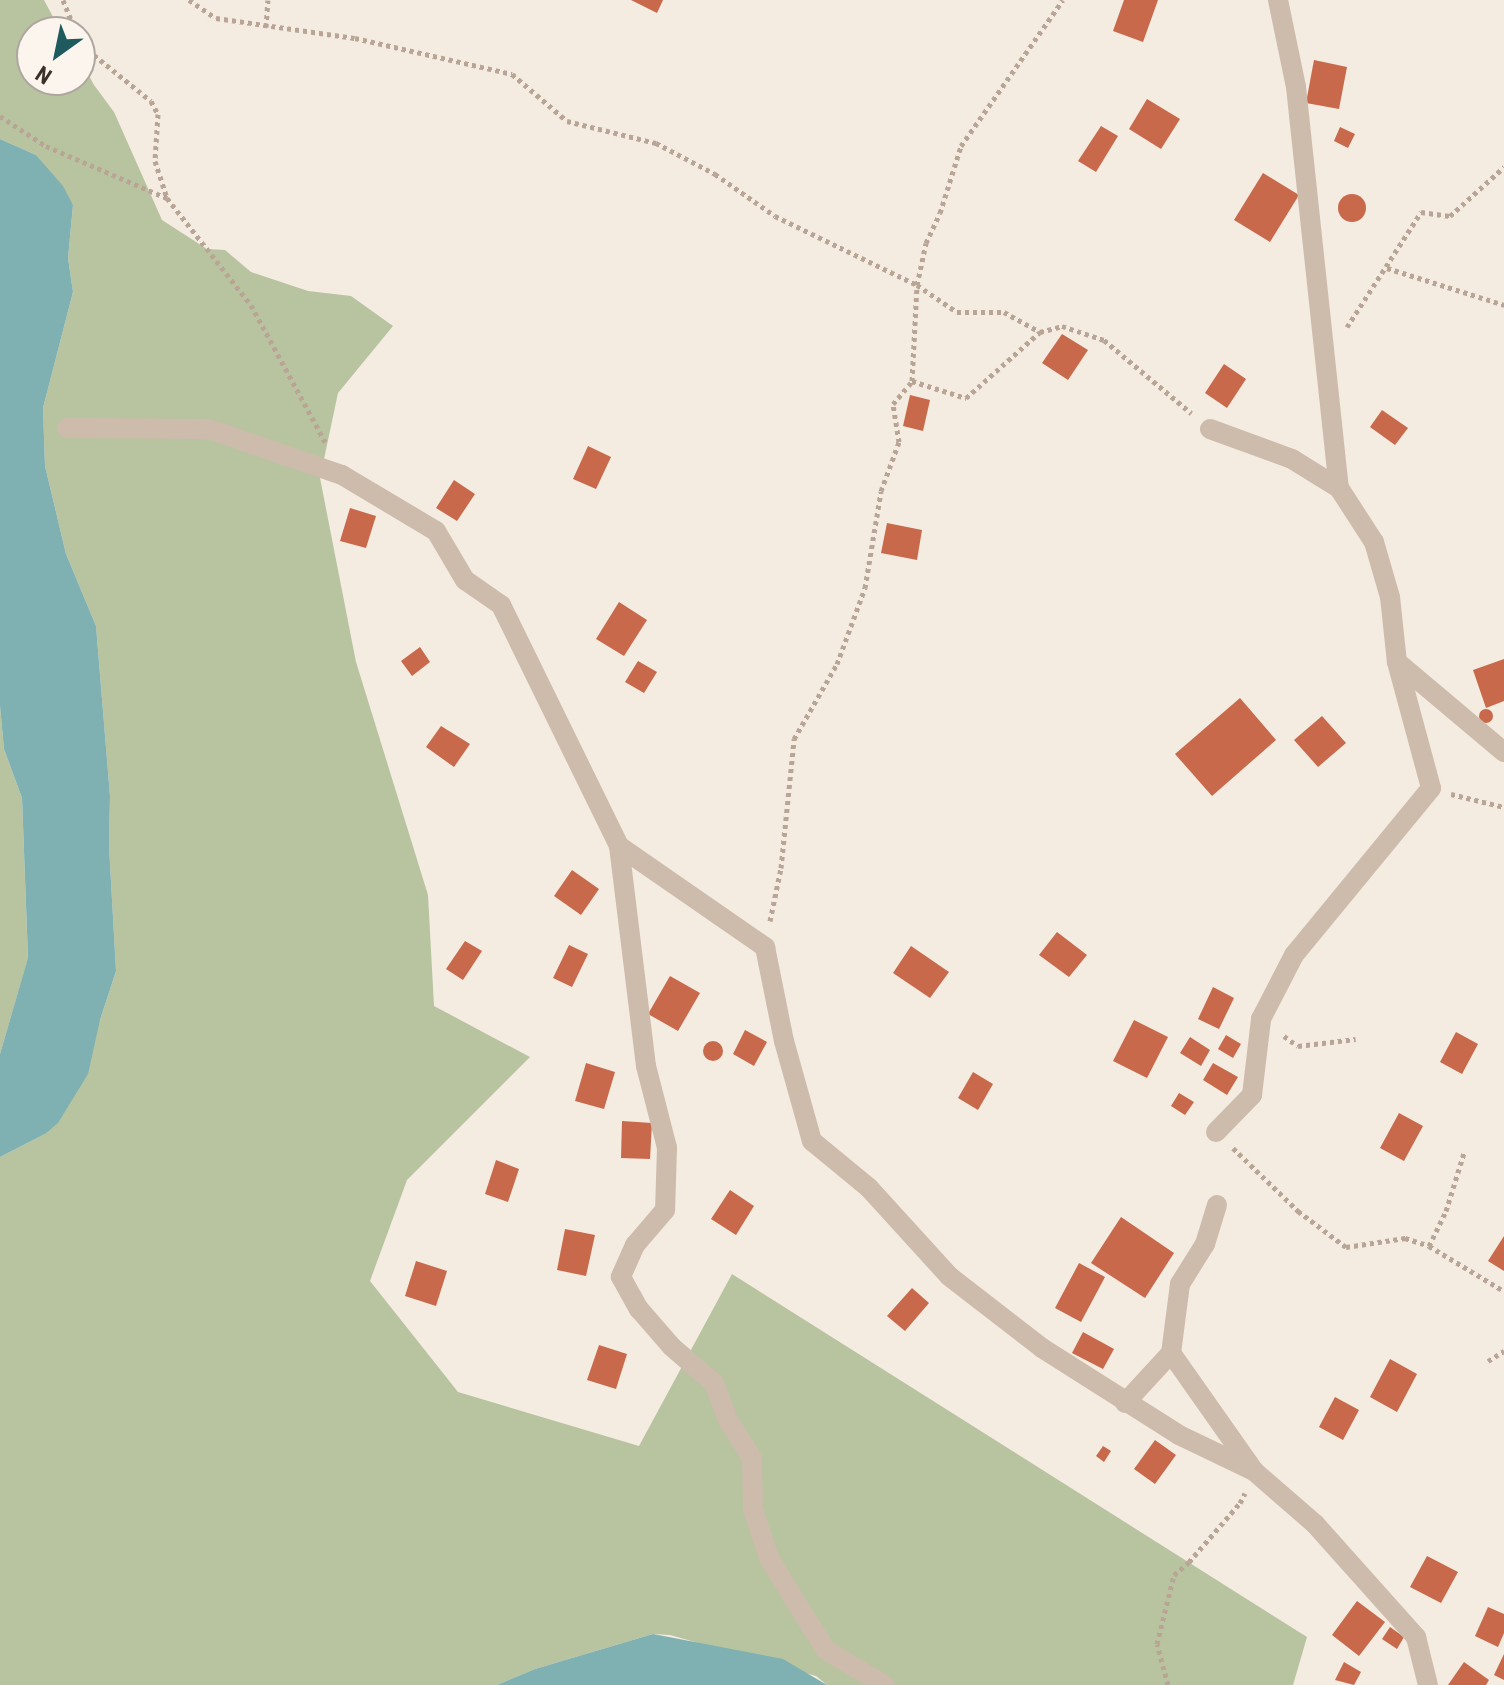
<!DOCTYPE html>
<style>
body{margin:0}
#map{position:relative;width:1504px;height:1685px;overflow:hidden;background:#f4ebe1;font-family:"Roboto Condensed",sans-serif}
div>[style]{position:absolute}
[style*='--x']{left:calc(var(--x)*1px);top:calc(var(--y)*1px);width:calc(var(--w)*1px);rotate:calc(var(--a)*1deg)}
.green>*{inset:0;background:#b8c4a0}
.water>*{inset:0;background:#7fb0b2}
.building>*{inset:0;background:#c8694b}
.round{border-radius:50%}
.path>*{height:5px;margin-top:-2.5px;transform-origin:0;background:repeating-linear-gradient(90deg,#b9a596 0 4px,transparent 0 8px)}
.street>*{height:20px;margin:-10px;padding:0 10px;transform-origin:10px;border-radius:10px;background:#cdbbac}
span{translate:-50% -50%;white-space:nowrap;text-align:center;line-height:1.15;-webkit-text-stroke:6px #fbf5ee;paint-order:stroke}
.north{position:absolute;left:16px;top:16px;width:80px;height:80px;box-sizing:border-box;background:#fbf5ee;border:2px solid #aea6a0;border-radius:50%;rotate:213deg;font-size:22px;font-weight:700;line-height:32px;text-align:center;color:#3b302b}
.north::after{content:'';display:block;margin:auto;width:28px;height:36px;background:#1f5a5e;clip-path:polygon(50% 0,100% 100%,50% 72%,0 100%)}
</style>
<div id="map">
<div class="green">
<div style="clip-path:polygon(0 0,44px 0,61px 32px,32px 32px,32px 80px,80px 80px,80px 59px,94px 85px,114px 112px,162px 220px,207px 249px,225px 250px,251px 272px,308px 291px,351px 296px,393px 326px,338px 393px,320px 478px,356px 662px,428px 895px,434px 1006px,530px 1057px,407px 1180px,370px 1281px,458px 1392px,639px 1446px,732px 1274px,1307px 1637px,1293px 1685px,827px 1685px,816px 1676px,670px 1635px,653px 1634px,535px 1669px,497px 1685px,0 1685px,0 1157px,45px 1134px,100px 1020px,116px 971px,109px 846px,110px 796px,96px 626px,66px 554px,45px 466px,43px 408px,73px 292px,68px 258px,73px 205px,36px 155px,0 139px)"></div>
<div style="clip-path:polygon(0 706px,4px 749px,22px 798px,28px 959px,0 1054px)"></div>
</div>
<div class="water">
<div style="clip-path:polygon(0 139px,36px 155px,63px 186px,73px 205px,68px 258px,73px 292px,43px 408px,45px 466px,66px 554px,96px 626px,110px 796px,109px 846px,116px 971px,100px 1020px,88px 1074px,58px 1123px,45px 1134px,0 1157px,0 1054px,28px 958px,22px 798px,4px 749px,0 706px)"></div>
<div style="clip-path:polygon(653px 1634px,783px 1659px,827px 1685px,497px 1685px,535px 1669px)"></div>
</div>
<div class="building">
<div style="clip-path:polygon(631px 0,663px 0,657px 13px)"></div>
<div style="clip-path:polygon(1124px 0,1158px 0,1143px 42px,1113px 31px)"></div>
<div style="clip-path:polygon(1314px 60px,1347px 67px,1339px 109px,1306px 103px)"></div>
<div style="clip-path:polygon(1147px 99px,1180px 119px,1161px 149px,1129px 129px)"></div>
<div style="clip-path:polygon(1101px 126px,1118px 136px,1096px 172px,1078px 161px)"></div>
<div style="clip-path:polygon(1340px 127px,1355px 134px,1348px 148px,1334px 141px)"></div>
<div style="clip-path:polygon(1263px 173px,1299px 195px,1270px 242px,1234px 220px)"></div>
<div class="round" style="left:1338px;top:194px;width:28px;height:28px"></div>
<div style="clip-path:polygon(1062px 334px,1088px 350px,1068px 380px,1042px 363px)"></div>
<div style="clip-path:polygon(1224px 364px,1246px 379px,1227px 408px,1205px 393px)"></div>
<div style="clip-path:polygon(910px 395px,930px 400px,923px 431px,903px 426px)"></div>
<div style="clip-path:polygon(1382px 410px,1408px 428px,1395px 445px,1370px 427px)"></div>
<div style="clip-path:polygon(588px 446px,611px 457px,596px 489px,573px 479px)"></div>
<div style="clip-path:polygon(454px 480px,475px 494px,457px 521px,436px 508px)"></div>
<div style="clip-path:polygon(350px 508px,376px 516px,366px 548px,340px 541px)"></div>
<div style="clip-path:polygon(887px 523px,922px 530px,917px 560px,881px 553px)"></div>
<div style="clip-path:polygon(619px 602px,647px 620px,624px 656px,596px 639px)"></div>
<div style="clip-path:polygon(420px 647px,430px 662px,412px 676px,401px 661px)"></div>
<div style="clip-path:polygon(1504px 659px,1504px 701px,1486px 708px,1473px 670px)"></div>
<div style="clip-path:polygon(638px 661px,657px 672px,644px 693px,625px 682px)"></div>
<div style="clip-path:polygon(1240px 698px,1276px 740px,1212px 796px,1175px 754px)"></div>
<div class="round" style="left:1479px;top:709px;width:14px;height:14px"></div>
<div style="clip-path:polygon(1322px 716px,1346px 743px,1318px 767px,1294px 740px)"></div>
<div style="clip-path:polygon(441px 726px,470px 744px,454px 767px,426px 747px)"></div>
<div style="clip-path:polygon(572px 870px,599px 889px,581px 915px,554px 896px)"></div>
<div style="clip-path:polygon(1057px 932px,1087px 955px,1069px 977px,1039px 955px)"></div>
<div style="clip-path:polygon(465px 941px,482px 951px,463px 980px,446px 969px)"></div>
<div style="clip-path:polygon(569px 945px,588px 954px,572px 987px,553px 978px)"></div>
<div style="clip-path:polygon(911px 946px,949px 972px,930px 998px,893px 973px)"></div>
<div style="clip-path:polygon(670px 976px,700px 993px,678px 1031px,648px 1014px)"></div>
<div style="clip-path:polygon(1213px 987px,1234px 998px,1219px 1029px,1198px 1019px)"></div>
<div style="clip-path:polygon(1134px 1020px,1168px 1037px,1147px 1078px,1113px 1061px)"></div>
<div style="clip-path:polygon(745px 1030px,767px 1042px,754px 1066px,733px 1054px)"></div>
<div style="clip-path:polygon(1456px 1032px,1478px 1044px,1462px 1074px,1440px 1062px)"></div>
<div style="clip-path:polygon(1226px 1035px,1241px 1044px,1233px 1058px,1218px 1049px)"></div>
<div style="clip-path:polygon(1190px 1037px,1210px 1050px,1201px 1066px,1180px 1053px)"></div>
<div class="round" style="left:703px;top:1041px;width:20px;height:20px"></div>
<div style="clip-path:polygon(586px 1063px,615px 1072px,604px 1109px,575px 1101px)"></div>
<div style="clip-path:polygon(1213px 1063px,1238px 1077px,1227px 1095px,1203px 1080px)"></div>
<div style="clip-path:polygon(973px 1072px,993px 1084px,978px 1110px,958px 1098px)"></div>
<div style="clip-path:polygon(1179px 1093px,1194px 1102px,1185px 1115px,1171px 1106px)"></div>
<div style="clip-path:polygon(1399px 1113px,1423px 1126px,1404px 1161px,1380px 1148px)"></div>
<div style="clip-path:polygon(622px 1121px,652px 1123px,650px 1159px,621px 1158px)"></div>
<div style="clip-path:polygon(496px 1160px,519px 1169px,508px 1202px,485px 1194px)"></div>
<div style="clip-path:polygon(730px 1190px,754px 1206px,736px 1235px,711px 1219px)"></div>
<div style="clip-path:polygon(1121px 1217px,1174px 1253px,1145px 1298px,1091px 1263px)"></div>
<div style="clip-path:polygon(565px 1229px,595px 1235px,586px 1276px,557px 1270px)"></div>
<div style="clip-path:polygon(1504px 1236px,1504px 1271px,1488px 1261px)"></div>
<div style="clip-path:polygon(416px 1261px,447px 1271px,436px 1306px,405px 1296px)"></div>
<div style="clip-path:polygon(1079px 1263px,1105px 1277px,1081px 1322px,1055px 1308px)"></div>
<div style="clip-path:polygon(912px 1288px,929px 1303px,905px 1331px,887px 1316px)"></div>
<div style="clip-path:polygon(1083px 1332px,1114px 1349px,1103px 1369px,1072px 1353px)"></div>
<div style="clip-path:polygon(599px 1345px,627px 1354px,616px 1389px,587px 1380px)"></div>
<div style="clip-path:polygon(1390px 1359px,1417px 1374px,1397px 1412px,1370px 1397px)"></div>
<div style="clip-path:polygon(1335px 1397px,1359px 1410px,1343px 1440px,1319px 1427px)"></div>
<div style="clip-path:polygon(1155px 1440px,1176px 1455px,1155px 1484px,1134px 1469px)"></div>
<div style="clip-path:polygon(1103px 1446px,1111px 1451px,1104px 1462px,1096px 1456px)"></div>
<div style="clip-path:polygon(1427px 1556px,1458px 1572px,1441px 1603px,1410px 1587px)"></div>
<div style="clip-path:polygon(1357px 1601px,1385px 1622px,1359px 1656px,1332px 1635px)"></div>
<div style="clip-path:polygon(1488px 1607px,1504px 1614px,1504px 1633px,1498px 1647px,1475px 1636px)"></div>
<div style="clip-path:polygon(1390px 1627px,1404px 1637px,1397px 1649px,1382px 1639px)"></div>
<div style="clip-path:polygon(1504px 1654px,1504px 1680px,1494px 1675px)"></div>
<div style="clip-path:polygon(1344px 1662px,1361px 1672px,1354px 1685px,1335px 1680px)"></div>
<div style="clip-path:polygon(1464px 1662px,1489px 1680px,1486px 1685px,1448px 1685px)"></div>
</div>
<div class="path">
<div style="--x:63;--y:0;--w:35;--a:68"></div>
<div style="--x:189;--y:0;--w:32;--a:34"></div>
<div style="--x:216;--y:18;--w:140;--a:8.2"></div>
<div style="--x:355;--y:38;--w:161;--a:12.9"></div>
<div style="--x:512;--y:74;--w:72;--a:40.5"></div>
<div style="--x:567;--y:121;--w:92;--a:13.9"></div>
<div style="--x:656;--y:143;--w:67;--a:27.7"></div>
<div style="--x:715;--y:174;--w:73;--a:35"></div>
<div style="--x:775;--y:216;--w:158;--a:25.9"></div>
<div style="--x:917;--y:285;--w:48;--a:34"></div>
<div style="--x:957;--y:312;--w:47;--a:0"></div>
<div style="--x:1004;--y:312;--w:41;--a:29.1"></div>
<div style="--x:1040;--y:332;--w:23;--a:-15"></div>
<div style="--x:1062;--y:326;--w:44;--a:18.4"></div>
<div style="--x:1104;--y:340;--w:114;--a:40"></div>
<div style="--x:266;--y:27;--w:27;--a:-86"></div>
<div style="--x:80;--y:37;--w:23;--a:52"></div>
<div style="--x:94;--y:55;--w:73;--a:38.9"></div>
<div style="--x:151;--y:101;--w:15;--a:62"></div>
<div style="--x:158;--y:114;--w:47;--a:93.7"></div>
<div style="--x:155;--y:161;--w:38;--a:72"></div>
<div style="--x:0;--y:116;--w:55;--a:33.1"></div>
<div style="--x:46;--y:146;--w:132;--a:23.3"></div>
<div style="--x:167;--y:198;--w:136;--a:51.9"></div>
<div style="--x:251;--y:305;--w:156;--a:61.6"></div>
<div style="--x:1387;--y:268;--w:123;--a:17.5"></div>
<div style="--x:1347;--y:327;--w:137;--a:-57.2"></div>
<div style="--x:1421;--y:212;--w:29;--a:8"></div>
<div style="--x:1450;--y:216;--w:73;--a:-42.2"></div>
<div style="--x:912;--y:381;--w:57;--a:17.5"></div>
<div style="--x:966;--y:398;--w:99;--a:-41.7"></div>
<div style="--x:1451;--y:794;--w:55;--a:13.8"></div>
<div style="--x:770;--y:921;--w:54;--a:-78.3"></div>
<div style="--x:781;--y:868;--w:130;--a:-84.2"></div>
<div style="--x:794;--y:739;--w:86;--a:-60.2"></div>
<div style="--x:837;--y:664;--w:81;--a:-69.8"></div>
<div style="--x:865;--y:588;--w:98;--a:-80.6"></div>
<div style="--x:881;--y:491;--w:52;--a:-69.8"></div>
<div style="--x:899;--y:442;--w:38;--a:-99"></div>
<div style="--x:893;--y:404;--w:30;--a:-50"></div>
<div style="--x:912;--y:381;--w:96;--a:-87"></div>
<div style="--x:917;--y:285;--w:43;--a:-77.9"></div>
<div style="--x:926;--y:243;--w:33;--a:-65"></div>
<div style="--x:940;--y:213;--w:70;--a:-72.6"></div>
<div style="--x:961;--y:146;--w:178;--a:-55.1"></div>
<div style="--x:1284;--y:1036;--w:17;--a:36"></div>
<div style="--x:1298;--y:1046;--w:58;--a:-6.9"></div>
<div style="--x:1233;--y:1148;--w:91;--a:44.1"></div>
<div style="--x:1298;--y:1211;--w:60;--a:36.9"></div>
<div style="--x:1346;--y:1247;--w:60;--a:-8.7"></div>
<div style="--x:1405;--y:1238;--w:25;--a:18"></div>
<div style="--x:1429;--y:1246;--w:87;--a:31"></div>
<div style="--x:1429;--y:1246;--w:39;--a:-64"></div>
<div style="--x:1446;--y:1211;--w:61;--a:-72.8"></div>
<div style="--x:1488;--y:1361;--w:19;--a:-32"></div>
<div style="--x:1168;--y:1685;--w:42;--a:-105"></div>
<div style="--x:1157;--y:1644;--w:71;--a:-76.2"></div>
<div style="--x:1174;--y:1575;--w:20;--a:-41"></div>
<div style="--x:1189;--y:1562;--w:78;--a:-49.2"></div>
<div style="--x:1240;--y:1503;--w:11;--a:-63"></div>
</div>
<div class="street">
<div style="--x:1278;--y:0;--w:89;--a:78.3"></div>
<div style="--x:1296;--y:87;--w:403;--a:83.9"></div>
<div style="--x:67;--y:428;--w:142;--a:0.4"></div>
<div style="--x:209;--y:429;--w:141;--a:19.1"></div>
<div style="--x:342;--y:475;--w:109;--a:30.8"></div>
<div style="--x:436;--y:531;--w:57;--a:59.4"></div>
<div style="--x:465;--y:580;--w:44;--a:34.8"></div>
<div style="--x:501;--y:605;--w:268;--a:63.9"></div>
<div style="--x:619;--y:846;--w:178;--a:34.7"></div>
<div style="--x:765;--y:947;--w:96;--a:78.6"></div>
<div style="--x:784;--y:1041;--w:104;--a:74.4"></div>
<div style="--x:812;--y:1141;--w:74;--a:39.5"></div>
<div style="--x:869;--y:1188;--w:119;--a:47.7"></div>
<div style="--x:949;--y:1276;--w:118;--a:37.7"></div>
<div style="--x:1042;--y:1348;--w:162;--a:32.4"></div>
<div style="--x:1179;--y:1435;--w:83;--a:25.6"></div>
<div style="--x:1254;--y:1471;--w:81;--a:41"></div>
<div style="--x:1315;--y:1524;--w:152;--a:48.2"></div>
<div style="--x:1416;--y:1637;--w:49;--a:76"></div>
<div style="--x:1210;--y:429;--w:87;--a:20.1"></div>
<div style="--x:1292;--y:459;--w:55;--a:31.7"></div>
<div style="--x:1339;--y:488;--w:64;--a:57.1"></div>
<div style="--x:1374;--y:542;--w:57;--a:73.8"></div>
<div style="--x:1390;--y:597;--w:65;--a:83.9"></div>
<div style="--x:1397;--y:662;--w:140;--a:40.1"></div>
<div style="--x:619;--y:846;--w:222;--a:83"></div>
<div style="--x:646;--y:1066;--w:85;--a:75.6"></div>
<div style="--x:667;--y:1148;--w:62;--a:91.8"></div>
<div style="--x:665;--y:1210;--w:46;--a:130.6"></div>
<div style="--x:635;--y:1245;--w:35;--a:114"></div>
<div style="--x:621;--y:1277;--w:37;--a:61"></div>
<div style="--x:639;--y:1309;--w:50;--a:49"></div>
<div style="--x:672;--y:1347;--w:55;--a:40.6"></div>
<div style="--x:714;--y:1383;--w:40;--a:69"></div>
<div style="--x:728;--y:1420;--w:45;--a:57.7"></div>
<div style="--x:752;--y:1458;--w:51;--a:88.9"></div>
<div style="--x:753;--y:1509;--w:52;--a:71.9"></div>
<div style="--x:769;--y:1558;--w:79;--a:58.5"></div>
<div style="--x:810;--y:1625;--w:30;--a:57"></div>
<div style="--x:826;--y:1650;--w:68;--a:31.1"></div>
<div style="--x:1216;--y:1132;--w:52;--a:-45.8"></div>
<div style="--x:1252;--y:1095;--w:77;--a:-83.2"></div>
<div style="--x:1261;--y:1019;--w:72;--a:-62.7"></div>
<div style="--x:1294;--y:955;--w:216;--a:-50.6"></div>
<div style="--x:1431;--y:788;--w:131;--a:-105.1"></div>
<div style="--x:1217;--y:1205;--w:41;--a:107.1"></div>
<div style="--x:1205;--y:1244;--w:47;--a:122"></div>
<div style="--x:1180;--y:1284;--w:70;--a:97.4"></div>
<div style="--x:1171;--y:1353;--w:144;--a:54.9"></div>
<div style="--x:1125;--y:1403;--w:68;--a:-47.4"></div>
</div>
<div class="north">N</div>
</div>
